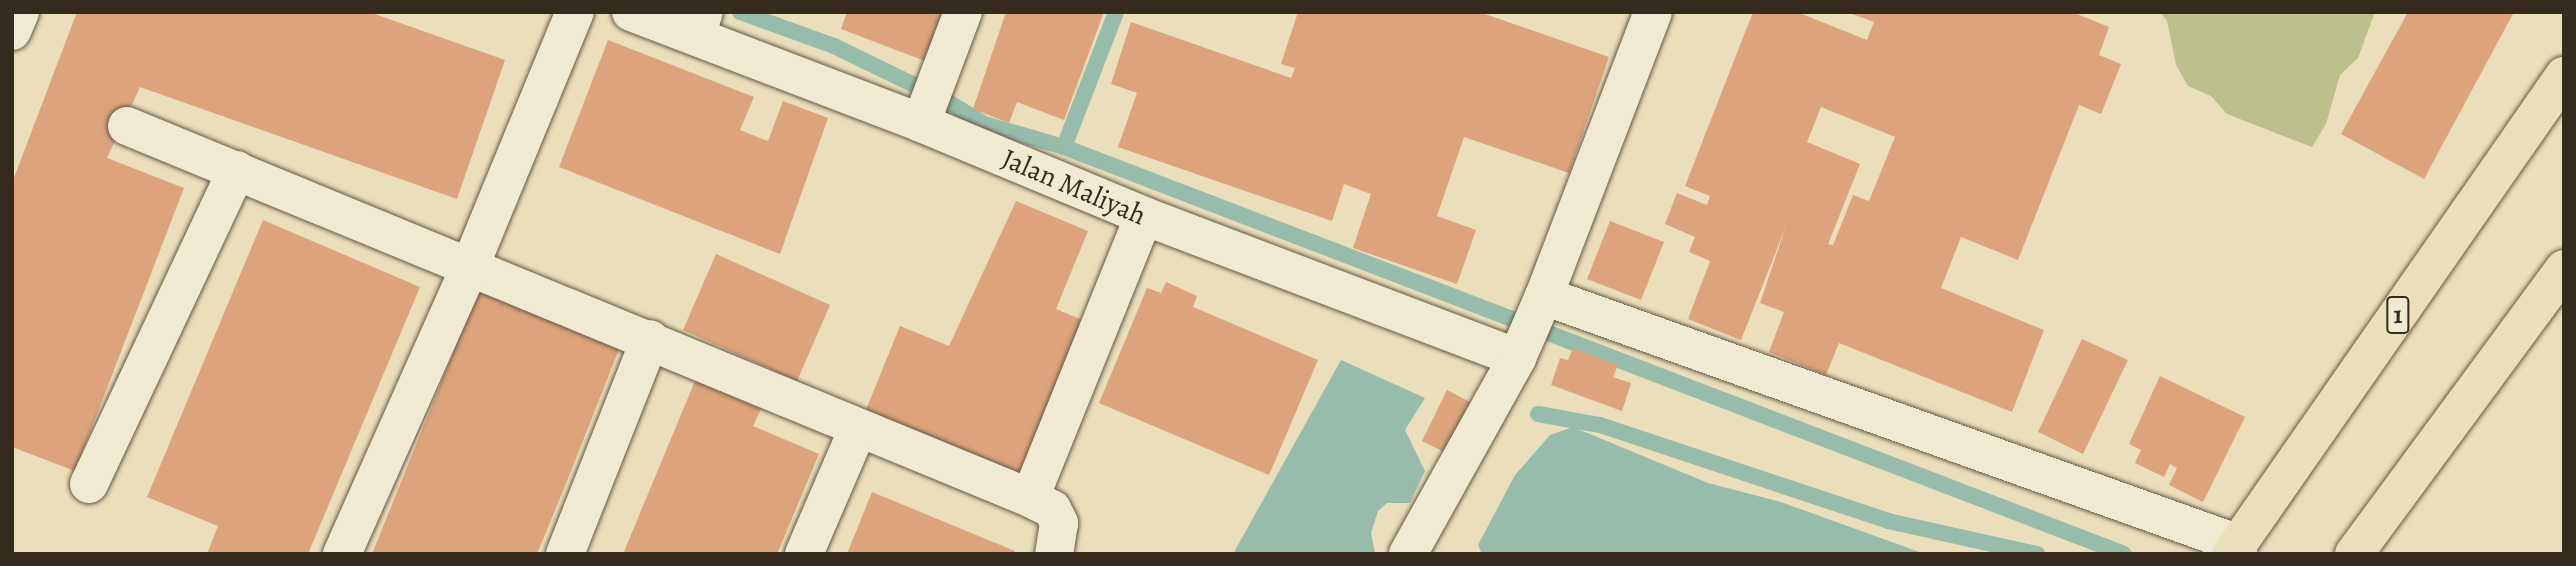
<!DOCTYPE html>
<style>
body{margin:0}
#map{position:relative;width:2576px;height:566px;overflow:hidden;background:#eadebb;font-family:Alegreya,serif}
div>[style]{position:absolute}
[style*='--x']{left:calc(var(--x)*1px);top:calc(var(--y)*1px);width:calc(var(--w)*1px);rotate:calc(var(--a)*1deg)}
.green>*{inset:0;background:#bcc08d}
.water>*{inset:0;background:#98bcac}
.stream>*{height:16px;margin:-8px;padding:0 8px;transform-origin:8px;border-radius:8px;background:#98bcac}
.building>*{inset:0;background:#dda37d}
.roads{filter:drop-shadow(0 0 2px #635744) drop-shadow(0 0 2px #635744)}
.street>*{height:38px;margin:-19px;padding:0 19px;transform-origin:19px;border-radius:19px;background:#f1ead3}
.secondary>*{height:38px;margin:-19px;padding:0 19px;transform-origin:19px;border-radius:19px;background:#f1ead3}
.highway>*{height:38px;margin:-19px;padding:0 19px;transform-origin:19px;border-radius:19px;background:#eadebb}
span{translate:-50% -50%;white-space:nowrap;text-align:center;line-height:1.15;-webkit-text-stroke:5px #f1ead3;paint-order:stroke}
.shield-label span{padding:2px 5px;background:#f1ead3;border:2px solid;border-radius:5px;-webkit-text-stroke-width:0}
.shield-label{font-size:26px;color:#362a1c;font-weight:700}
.street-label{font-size:28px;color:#362a1c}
.frame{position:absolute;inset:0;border:14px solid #362a1c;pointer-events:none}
</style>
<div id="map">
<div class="green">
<div style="clip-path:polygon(2160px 12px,2375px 12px,2358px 58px,2340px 75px,2326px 124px,2312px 147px,2227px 114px,2211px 96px,2188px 86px,2176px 65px,2167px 21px)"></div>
</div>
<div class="water">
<div style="clip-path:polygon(1341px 360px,1425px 398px,1405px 430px,1425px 471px,1410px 503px,1387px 503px,1378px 511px,1371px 533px,1375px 554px,1233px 554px)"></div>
<div style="clip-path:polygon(1573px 427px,1708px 483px,1781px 502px,1925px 554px,1482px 554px,1478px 545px,1515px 475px,1550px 435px)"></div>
</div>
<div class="stream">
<div style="--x:740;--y:12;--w:100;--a:19.9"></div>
<div style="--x:834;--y:46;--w:123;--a:25.9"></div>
<div style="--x:945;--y:100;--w:46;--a:31.6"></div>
<div style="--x:984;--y:124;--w:83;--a:16"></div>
<div style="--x:1064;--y:147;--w:1135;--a:21"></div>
<div style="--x:1064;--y:147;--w:145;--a:-68.9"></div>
<div style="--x:1538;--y:414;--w:63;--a:10.1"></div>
<div style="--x:1600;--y:425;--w:304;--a:18.4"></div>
<div style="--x:1888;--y:521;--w:153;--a:12.5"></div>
</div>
<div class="building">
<div style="clip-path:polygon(77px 12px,369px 12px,505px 60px,457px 199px,140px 87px,107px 158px,184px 188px,75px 471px,12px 447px,12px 183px)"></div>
<div style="clip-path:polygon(847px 12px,943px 12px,925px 61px,841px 29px)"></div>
<div style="clip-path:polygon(1006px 12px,1104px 12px,1064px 120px,1017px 102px,1009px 123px,973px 109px)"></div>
<div style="clip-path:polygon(1298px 12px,1479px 12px,1609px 57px,1569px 173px,1464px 137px,1437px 216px,1476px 230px,1457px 284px,1353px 248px,1371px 194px,1344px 184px,1332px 221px,1118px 147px,1137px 93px,1111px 84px,1131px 22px,1291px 78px,1295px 68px,1281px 64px)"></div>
<div style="clip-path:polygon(evenodd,1753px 12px,1797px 12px,1867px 40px,1874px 22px,1847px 12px,2072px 12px,2109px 27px,2099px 55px,2121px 64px,2101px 114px,2079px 105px,2018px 260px,1961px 237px,1941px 288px,2044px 330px,2012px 412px,1839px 343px,1826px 375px,1769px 352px,1784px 312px,1760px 303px,1786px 226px,1741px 340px,1688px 319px,1710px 261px,1689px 252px,1695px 237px,1665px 224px,1677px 193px,1707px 205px,1710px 196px,1685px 186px,1753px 12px,1821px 107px,1895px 137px,1869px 201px,1853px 195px,1833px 245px,1828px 244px,1860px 164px,1807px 142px,1821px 107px)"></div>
<div style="clip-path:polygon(2408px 12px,2514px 12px,2424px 179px,2341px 134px)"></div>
<div style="clip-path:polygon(608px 40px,754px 97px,740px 130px,760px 138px,768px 141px,783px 101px,828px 118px,780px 254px,559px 167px)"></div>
<div style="clip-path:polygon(1016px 201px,1088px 231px,1056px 309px,1092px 324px,1029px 477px,866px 410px,900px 326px,949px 346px)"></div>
<div style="clip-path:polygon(263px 220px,420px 287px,308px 554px,207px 554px,218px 526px,147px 497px)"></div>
<div style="clip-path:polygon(1610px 221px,1664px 242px,1641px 300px,1587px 279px)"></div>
<div style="clip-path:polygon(716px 254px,830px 305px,797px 381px,683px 330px)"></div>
<div style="clip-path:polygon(1166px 282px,1197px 296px,1193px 307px,1318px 360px,1269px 475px,1099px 403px,1147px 288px,1161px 293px)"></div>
<div style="clip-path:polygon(479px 289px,620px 347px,565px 486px,537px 554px,372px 554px)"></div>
<div style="clip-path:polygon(2082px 339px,2128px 360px,2083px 454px,2038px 432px)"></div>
<div style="clip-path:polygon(1573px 348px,1618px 365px,1613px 377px,1631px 383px,1622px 411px,1551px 385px,1560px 358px,1568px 360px)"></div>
<div style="clip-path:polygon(2160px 376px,2245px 417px,2203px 502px,2169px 485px,2177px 468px,2170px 464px,2164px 477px,2135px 463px,2141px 450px,2129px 444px)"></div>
<div style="clip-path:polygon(695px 381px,761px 409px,753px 426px,819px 454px,777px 554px,623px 554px)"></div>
<div style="clip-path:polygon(1447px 390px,1472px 403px,1448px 454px,1422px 441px)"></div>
<div style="clip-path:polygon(872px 492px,1015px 551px,1013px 554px,847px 554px)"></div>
</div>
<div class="roads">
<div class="street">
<div style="--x:12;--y:31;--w:21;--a:-67"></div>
<div style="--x:696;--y:36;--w:25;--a:-72"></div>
<div style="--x:921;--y:123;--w:119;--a:-69.3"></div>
<div style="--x:127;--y:126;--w:977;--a:22.39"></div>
<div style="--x:1030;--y:498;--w:25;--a:27"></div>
<div style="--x:1052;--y:509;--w:16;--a:63"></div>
<div style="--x:1059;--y:523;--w:31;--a:99"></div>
<div style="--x:1544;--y:296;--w:304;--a:-69"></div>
<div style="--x:89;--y:484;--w:347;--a:-64.8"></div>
<div style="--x:1030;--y:498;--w:304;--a:-68"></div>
<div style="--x:342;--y:554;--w:317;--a:-66"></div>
<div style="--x:471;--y:264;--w:273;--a:-67.6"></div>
<div style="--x:565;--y:554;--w:231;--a:-68.4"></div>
<div style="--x:804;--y:554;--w:134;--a:-66.7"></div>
<div style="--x:1408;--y:554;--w:224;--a:-60.9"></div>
</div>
<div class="secondary">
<div style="--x:631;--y:12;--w:311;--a:20.9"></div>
<div style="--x:921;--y:123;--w:242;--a:22.6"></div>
<div style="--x:1144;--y:216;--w:399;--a:20.8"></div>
<div style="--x:1517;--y:358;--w:68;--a:-66.5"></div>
<div style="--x:1544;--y:296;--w:738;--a:19.64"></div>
</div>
<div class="highway">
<div style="--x:2231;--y:554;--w:583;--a:-55.14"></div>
<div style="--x:2354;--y:554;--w:354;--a:-53.6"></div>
</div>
</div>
<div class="shield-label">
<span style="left:2398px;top:315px">1</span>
</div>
<div class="street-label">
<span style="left:1074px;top:187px;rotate:23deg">Jalan Maliyah</span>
</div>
<div class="frame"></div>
</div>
